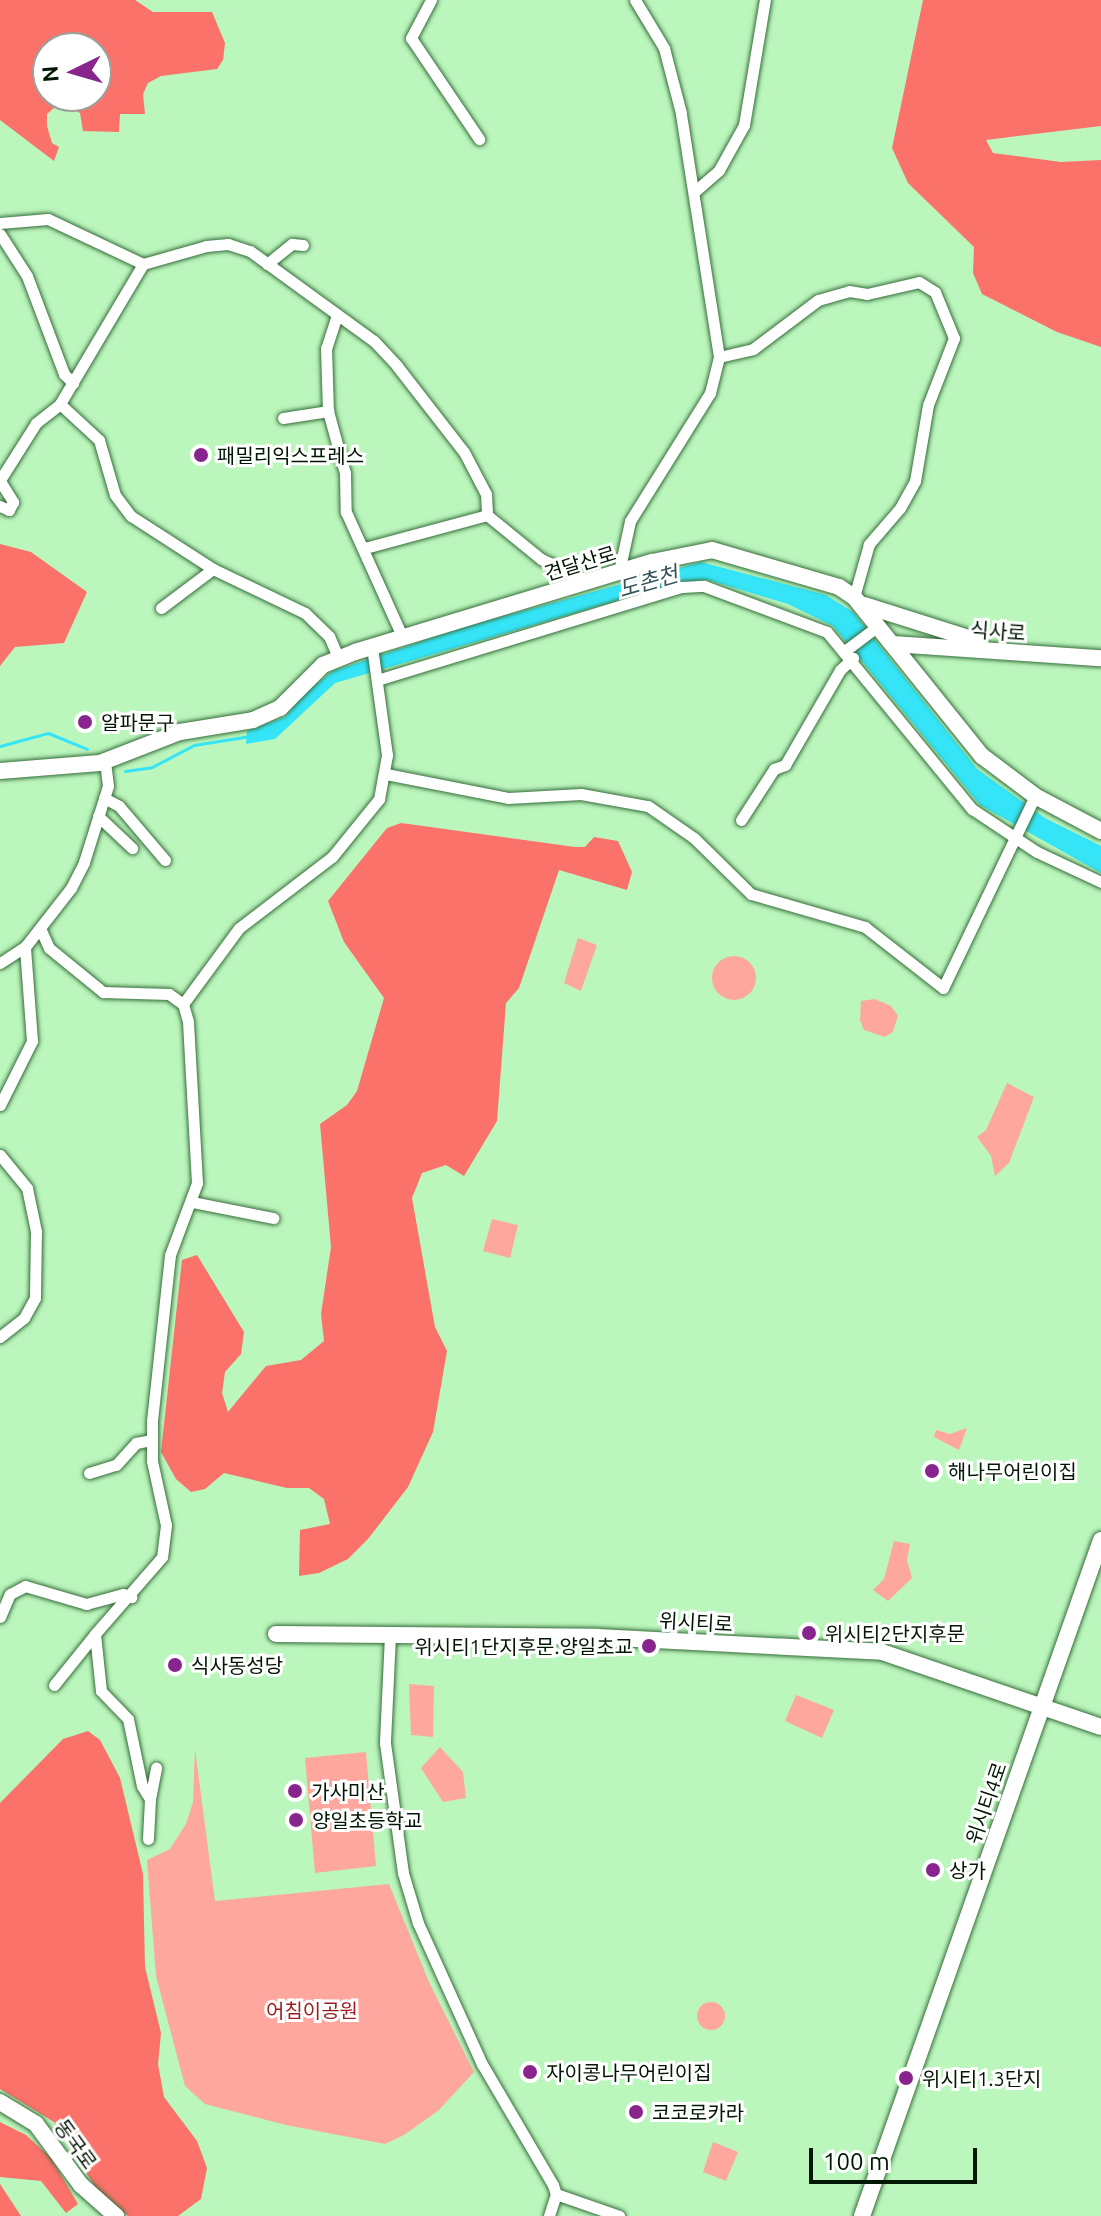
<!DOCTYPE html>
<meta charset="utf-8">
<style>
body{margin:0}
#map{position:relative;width:1101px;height:2216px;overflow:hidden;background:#bbf6bd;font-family:Ubuntu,"Noto Sans KR",sans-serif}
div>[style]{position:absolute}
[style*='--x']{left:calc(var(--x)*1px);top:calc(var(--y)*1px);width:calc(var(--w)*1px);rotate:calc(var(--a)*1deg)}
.green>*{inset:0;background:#fea79e}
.round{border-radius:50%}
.forest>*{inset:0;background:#fb726a}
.water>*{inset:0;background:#35e5f7}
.stream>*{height:3px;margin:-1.5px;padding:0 1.5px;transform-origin:1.5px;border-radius:1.5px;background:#35e5f7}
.roads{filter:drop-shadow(0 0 2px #376d3b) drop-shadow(0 0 2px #376d3b)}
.street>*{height:11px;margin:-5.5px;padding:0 5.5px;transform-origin:5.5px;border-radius:5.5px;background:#fff}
.secondary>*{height:16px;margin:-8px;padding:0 8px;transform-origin:8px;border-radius:8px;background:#fff}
.dots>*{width:22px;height:22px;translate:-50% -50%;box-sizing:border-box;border:4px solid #fff;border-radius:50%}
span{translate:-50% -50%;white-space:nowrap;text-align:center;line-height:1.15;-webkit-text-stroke:6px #fff;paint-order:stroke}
.poi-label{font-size:20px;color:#021604}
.left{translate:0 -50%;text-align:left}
.right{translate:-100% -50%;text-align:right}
.street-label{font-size:20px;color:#021604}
.park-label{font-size:20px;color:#9b1f21}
.water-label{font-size:22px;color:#325357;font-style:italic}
.north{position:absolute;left:32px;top:32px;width:80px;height:80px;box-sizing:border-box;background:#fff;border:2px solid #9aa29b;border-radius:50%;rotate:265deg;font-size:22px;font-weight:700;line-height:32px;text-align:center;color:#021604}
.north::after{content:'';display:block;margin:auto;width:28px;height:36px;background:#87248d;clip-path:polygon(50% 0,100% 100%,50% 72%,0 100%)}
.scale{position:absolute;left:809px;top:2148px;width:168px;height:36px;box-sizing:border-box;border:4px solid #021604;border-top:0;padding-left:10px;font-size:24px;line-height:28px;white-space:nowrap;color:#021604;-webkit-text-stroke:6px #fff;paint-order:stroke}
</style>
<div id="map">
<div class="green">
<div style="clip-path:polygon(578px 938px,597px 945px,581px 991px,564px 983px)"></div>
<div class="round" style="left:712px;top:956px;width:44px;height:44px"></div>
<div style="clip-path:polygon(875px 999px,891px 1006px,898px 1016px,893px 1032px,885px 1037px,864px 1030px,860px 1020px,861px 1001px)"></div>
<div style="clip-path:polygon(1007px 1083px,1034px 1097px,1009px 1163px,995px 1176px,991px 1156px,977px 1137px,986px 1130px)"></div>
<div style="clip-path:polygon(492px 1219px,518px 1225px,510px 1258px,483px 1251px)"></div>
<div style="clip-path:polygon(967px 1428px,959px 1450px,934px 1437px,936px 1430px,950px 1434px)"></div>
<div style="clip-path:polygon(894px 1541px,910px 1544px,907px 1560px,912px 1578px,888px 1601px,873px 1590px,884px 1579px)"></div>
<div style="clip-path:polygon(409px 1684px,434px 1686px,433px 1737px,411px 1735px)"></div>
<div style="clip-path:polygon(796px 1695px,834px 1710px,822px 1738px,785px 1721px)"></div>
<div style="clip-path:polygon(440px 1747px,463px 1772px,466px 1798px,443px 1802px,421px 1768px)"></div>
<div style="clip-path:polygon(195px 1749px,215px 1901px,389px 1884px,429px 1982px,474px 2072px,439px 2110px,404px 2135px,385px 2144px,286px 2125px,205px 2104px,185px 2086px,156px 1976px,147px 1860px,170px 1849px,186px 1824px,193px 1802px)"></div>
<div style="clip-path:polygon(366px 1752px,376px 1866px,315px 1873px,305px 1758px)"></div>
<div class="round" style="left:697px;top:2002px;width:28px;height:28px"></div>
<div style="clip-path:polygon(713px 2142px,738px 2152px,726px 2181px,703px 2172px)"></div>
</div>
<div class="forest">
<div style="clip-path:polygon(evenodd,0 0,135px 0,153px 12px,212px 12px,225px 43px,223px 60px,217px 69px,161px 76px,148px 83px,143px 94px,145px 114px,120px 114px,119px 132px,83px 131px,80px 113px,66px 106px,54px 108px,47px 114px,47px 126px,52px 143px,59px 147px,54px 161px,0 120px,0 0,48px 48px,96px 48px,96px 96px,48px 96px,48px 48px)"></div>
<div style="clip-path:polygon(923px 0,1101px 0,1101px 126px,986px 140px,993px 153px,1061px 162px,1101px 160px,1101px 347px,1057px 332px,982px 294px,973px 273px,974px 247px,908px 183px,892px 148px)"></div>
<div style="clip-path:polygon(0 544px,31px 552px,87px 592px,64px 643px,15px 647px,0 666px)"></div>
<div style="clip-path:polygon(401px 823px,575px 847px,585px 847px,594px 837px,618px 841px,632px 872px,627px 890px,559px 870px,519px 988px,506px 1003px,497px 1121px,464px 1176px,446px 1165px,422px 1173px,412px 1198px,435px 1327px,447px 1351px,433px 1432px,408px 1487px,368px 1539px,348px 1559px,319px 1573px,299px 1576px,300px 1530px,330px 1524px,324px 1499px,309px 1488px,287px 1488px,224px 1473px,205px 1489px,191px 1492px,176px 1479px,161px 1452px,182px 1260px,197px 1255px,244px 1332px,241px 1354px,225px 1372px,222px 1393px,228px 1412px,266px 1366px,301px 1360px,324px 1341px,321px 1314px,331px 1247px,320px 1124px,347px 1105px,357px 1091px,384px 998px,344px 942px,328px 901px,387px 828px)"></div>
<div style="clip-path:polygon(88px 1731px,100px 1740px,120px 1778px,143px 1874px,145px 1967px,161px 2033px,158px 2064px,164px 2097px,197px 2141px,207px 2168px,201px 2199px,178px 2216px,128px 2216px,96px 2188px,54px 2122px,0 2089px,0 1803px,63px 1739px)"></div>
<div style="clip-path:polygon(0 2122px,26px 2135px,51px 2158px,78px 2204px,66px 2213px,41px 2181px,0 2177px)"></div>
<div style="clip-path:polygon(0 2184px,21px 2216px,0 2216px)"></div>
</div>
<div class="water">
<div style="clip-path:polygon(701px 562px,826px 595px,853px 612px,977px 769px,1045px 818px,1101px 846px,1101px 873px,980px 805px,833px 626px,788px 604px,708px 580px,681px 582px,335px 683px,275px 739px,246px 744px,247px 731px,285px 717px,304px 694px,333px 671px,465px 627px)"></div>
</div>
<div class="stream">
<div style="--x:0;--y:746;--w:50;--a:-15.2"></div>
<div style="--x:48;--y:733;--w:42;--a:22.3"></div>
<div style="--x:125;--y:771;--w:27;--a:-8"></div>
<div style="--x:152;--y:767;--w:47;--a:-27.6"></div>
<div style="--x:194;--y:745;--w:57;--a:-9.1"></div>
</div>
<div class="roads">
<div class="street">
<div style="--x:431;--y:0;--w:43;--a:117.8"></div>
<div style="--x:411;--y:38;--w:122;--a:56"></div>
<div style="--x:694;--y:192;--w:33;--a:-41"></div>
<div style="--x:719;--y:170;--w:51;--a:-60.9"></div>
<div style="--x:744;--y:125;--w:127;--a:-80.5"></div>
<div style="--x:0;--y:223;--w:48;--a:-4.8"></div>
<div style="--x:48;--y:219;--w:105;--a:25.3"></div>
<div style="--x:143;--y:264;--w:66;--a:-15.9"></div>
<div style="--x:206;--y:246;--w:22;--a:-5"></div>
<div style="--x:228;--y:244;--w:23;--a:18"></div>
<div style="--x:250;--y:251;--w:153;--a:36"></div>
<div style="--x:374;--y:341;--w:34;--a:47"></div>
<div style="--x:397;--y:366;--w:109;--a:52.1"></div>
<div style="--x:464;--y:452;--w:47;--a:62.4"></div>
<div style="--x:486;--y:494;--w:21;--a:87"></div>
<div style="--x:487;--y:515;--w:70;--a:39.2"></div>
<div style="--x:541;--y:559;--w:52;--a:25.1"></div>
<div style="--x:0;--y:234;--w:50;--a:57.3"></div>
<div style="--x:27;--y:276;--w:105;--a:69.3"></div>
<div style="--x:64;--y:374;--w:13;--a:45"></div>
<div style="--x:143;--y:264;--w:163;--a:120.7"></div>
<div style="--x:60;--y:404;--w:53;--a:42.7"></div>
<div style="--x:99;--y:440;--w:57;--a:73.8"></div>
<div style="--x:115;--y:495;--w:26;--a:53"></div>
<div style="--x:131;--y:516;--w:98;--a:32.9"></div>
<div style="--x:213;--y:569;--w:102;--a:25.6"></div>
<div style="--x:305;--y:613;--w:33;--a:44"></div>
<div style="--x:329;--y:636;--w:25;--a:67"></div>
<div style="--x:267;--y:264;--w:32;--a:-39"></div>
<div style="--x:292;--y:244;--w:11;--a:5"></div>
<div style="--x:337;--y:315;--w:35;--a:108"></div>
<div style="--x:326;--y:348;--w:63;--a:88.2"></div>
<div style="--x:328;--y:411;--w:64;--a:74.7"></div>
<div style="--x:345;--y:473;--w:39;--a:89"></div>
<div style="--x:346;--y:512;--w:138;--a:65.7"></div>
<div style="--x:719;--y:357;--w:35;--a:-13"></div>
<div style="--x:753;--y:349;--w:81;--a:-37"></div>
<div style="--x:818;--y:300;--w:32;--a:-16"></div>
<div style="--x:849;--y:291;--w:18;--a:9"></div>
<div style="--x:867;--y:294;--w:53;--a:-13"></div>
<div style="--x:919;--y:282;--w:19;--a:32"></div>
<div style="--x:935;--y:292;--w:50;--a:67.6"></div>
<div style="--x:954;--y:338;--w:72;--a:111.2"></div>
<div style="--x:928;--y:405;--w:77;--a:99.7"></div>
<div style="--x:915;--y:481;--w:31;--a:119"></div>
<div style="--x:900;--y:508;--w:48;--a:130.7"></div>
<div style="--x:869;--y:544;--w:55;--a:105.8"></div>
<div style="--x:283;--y:418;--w:46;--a:-8.8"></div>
<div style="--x:0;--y:480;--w:67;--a:-57.7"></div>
<div style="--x:36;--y:423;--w:31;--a:-38"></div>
<div style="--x:0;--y:481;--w:25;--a:58"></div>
<div style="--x:13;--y:502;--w:9;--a:117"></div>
<div style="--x:9;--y:510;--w:10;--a:-156"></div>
<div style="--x:365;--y:548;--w:126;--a:-15.1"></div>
<div style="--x:619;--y:572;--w:52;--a:-77.8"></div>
<div style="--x:630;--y:521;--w:151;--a:-58"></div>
<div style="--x:710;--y:393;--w:37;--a:-76"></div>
<div style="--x:719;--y:357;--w:247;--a:-98.9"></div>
<div style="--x:681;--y:113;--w:67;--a:-104.7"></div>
<div style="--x:664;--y:48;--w:56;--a:-121.1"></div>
<div style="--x:161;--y:608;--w:65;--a:-36.9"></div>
<div style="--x:846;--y:650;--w:41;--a:-37.1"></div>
<div style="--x:377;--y:680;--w:319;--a:-17"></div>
<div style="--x:682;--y:587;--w:22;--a:-3"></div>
<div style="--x:704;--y:586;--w:131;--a:20.5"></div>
<div style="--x:827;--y:632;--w:229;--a:50.7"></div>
<div style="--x:972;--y:809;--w:78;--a:33.5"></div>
<div style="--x:1037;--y:852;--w:71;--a:25.1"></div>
<div style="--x:386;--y:774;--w:124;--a:11.1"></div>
<div style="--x:508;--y:798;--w:73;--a:-3.1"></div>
<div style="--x:581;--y:794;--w:68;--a:10.2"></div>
<div style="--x:648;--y:806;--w:56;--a:34.8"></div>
<div style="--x:694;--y:838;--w:80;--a:44.5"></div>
<div style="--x:751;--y:894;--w:119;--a:16.1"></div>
<div style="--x:865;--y:927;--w:99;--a:38"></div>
<div style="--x:943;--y:988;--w:213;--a:-64.4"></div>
<div style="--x:104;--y:798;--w:17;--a:28"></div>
<div style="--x:119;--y:806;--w:71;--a:49.6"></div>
<div style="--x:98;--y:816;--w:47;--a:43.3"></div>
<div style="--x:741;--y:820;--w:61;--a:-57.1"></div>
<div style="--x:774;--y:769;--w:12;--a:-20"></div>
<div style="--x:785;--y:765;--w:110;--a:-59.9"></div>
<div style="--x:840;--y:670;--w:18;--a:-43"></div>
<div style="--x:40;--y:928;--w:22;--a:66"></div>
<div style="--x:49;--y:948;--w:70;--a:39.2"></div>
<div style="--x:103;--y:992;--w:66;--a:1.7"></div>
<div style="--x:169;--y:994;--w:17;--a:36"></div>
<div style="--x:183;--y:1004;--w:19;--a:74"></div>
<div style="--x:188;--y:1022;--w:161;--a:86.8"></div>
<div style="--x:197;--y:1183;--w:77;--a:110.6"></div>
<div style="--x:170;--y:1255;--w:167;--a:96.2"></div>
<div style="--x:152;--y:1421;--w:40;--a:90"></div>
<div style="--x:152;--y:1461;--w:66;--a:77.7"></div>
<div style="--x:166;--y:1525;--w:32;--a:97"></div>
<div style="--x:162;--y:1557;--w:102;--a:131"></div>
<div style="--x:95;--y:1634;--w:57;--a:84"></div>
<div style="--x:101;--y:1691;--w:39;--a:46"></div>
<div style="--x:128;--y:1719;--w:68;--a:78.2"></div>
<div style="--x:142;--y:1786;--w:15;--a:58"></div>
<div style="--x:150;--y:1799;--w:40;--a:92.9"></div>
<div style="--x:0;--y:963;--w:30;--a:-33"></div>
<div style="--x:183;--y:1004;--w:94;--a:-53.6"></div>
<div style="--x:239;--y:928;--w:117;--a:-37.4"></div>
<div style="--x:332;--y:857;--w:75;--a:-51"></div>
<div style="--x:379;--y:799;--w:45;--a:-79.7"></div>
<div style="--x:387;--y:755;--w:109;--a:-97.9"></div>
<div style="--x:0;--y:1105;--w:72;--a:-63.4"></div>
<div style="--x:32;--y:1041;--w:94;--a:-94.3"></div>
<div style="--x:25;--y:947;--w:75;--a:-52.1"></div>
<div style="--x:71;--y:888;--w:29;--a:-63"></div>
<div style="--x:84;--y:862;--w:80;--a:-72.5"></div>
<div style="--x:108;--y:786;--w:24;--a:-97"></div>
<div style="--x:0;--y:1155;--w:43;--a:50.7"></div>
<div style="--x:27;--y:1188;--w:44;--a:78.2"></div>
<div style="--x:36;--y:1231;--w:67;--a:90.9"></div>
<div style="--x:35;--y:1298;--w:23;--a:119"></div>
<div style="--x:24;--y:1318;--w:31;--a:142"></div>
<div style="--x:192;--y:1202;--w:83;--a:11.2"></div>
<div style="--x:89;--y:1473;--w:28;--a:-17"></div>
<div style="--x:116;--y:1465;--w:30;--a:-48"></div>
<div style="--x:136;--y:1443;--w:16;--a:-11"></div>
<div style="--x:0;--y:1617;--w:25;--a:-67"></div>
<div style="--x:10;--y:1594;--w:17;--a:-28"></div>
<div style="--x:25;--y:1586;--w:64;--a:16.4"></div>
<div style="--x:86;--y:1604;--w:38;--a:-15"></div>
<div style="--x:123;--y:1594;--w:9;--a:21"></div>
<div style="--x:390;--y:1635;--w:108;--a:92.7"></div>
<div style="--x:385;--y:1743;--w:131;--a:82.1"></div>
<div style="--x:403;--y:1873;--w:52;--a:73.3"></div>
<div style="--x:418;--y:1923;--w:155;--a:65.6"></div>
<div style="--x:482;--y:2064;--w:140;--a:59.6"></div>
<div style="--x:553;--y:2185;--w:9;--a:72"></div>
<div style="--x:556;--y:2194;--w:23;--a:108"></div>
<div style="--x:54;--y:1685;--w:65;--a:-51.2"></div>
<div style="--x:150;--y:1799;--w:32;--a:-79"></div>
<div style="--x:556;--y:2194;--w:67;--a:19.2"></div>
</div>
<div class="secondary">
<div style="--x:864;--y:605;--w:120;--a:17.5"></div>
<div style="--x:893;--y:644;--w:208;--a:3.9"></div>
<div style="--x:0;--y:771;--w:100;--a:-4.6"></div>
<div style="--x:100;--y:763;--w:86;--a:-21.2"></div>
<div style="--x:180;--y:732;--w:74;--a:-9.3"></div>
<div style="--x:253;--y:720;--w:30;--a:-24"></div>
<div style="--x:280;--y:708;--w:61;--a:-45"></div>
<div style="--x:323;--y:665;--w:35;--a:-22"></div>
<div style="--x:355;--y:652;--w:310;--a:-16.9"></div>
<div style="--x:652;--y:562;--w:61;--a:-11.3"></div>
<div style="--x:712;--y:550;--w:132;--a:16.2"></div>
<div style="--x:839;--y:587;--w:18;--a:34"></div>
<div style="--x:854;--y:597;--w:204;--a:51.2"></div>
<div style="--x:982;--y:756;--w:66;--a:37"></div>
<div style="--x:1035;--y:796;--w:75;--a:27.9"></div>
<div style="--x:276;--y:1634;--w:322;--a:0.5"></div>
<div style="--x:598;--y:1637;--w:284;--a:3"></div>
<div style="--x:882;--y:1652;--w:231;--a:18.9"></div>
<div style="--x:0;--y:2102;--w:42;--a:31.4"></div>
<div style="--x:36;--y:2124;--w:76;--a:53.6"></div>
<div style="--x:81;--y:2185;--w:47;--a:41.5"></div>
<div style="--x:862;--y:2216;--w:717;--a:-70.53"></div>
</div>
</div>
<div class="dots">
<div style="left:201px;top:455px;background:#87248d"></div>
<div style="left:85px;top:722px;background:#87248d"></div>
<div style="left:932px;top:1471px;background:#87248d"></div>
<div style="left:809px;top:1633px;background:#87248d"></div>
<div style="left:649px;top:1646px;background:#87248d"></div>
<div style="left:175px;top:1665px;background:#87248d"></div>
<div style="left:295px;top:1791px;background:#87248d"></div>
<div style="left:296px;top:1820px;background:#87248d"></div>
<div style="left:933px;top:1870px;background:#87248d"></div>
<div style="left:530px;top:2072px;background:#87248d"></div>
<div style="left:906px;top:2078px;background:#87248d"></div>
<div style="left:636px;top:2112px;background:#87248d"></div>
</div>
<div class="poi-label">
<span class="left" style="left:217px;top:455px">패밀리익스프레스</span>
<span class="left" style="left:101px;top:722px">알파문구</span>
<span class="left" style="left:948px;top:1471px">해나무어린이집</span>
<span class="left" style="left:825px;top:1633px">위시티2단지후문</span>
<span class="right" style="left:633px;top:1646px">위시티1단지후문.양일초교</span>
<span class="left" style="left:191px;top:1665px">식사동성당</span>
<span class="left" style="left:311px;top:1791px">가사미산</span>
<span class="left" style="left:312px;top:1820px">양일초등학교</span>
<span class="left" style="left:949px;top:1870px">상가</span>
<span class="left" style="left:546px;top:2072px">자이콩나무어린이집</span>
<span class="left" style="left:922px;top:2078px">위시티1.3단지</span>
<span class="left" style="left:652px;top:2112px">코코로카라</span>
</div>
<div class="street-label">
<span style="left:580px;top:563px;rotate:-17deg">견달산로</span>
<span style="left:998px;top:631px;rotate:4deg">식사로</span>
<span style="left:696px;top:1622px;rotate:3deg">위시티로</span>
<span style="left:986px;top:1803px;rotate:-71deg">위시티4로</span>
<span style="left:76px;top:2144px;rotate:54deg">동국로</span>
</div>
<div class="park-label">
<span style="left:312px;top:2010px">어침이공원</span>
</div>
<div class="water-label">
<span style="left:648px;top:581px;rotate:-16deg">도촌천</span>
</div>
<div class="north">N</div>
<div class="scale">100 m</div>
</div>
